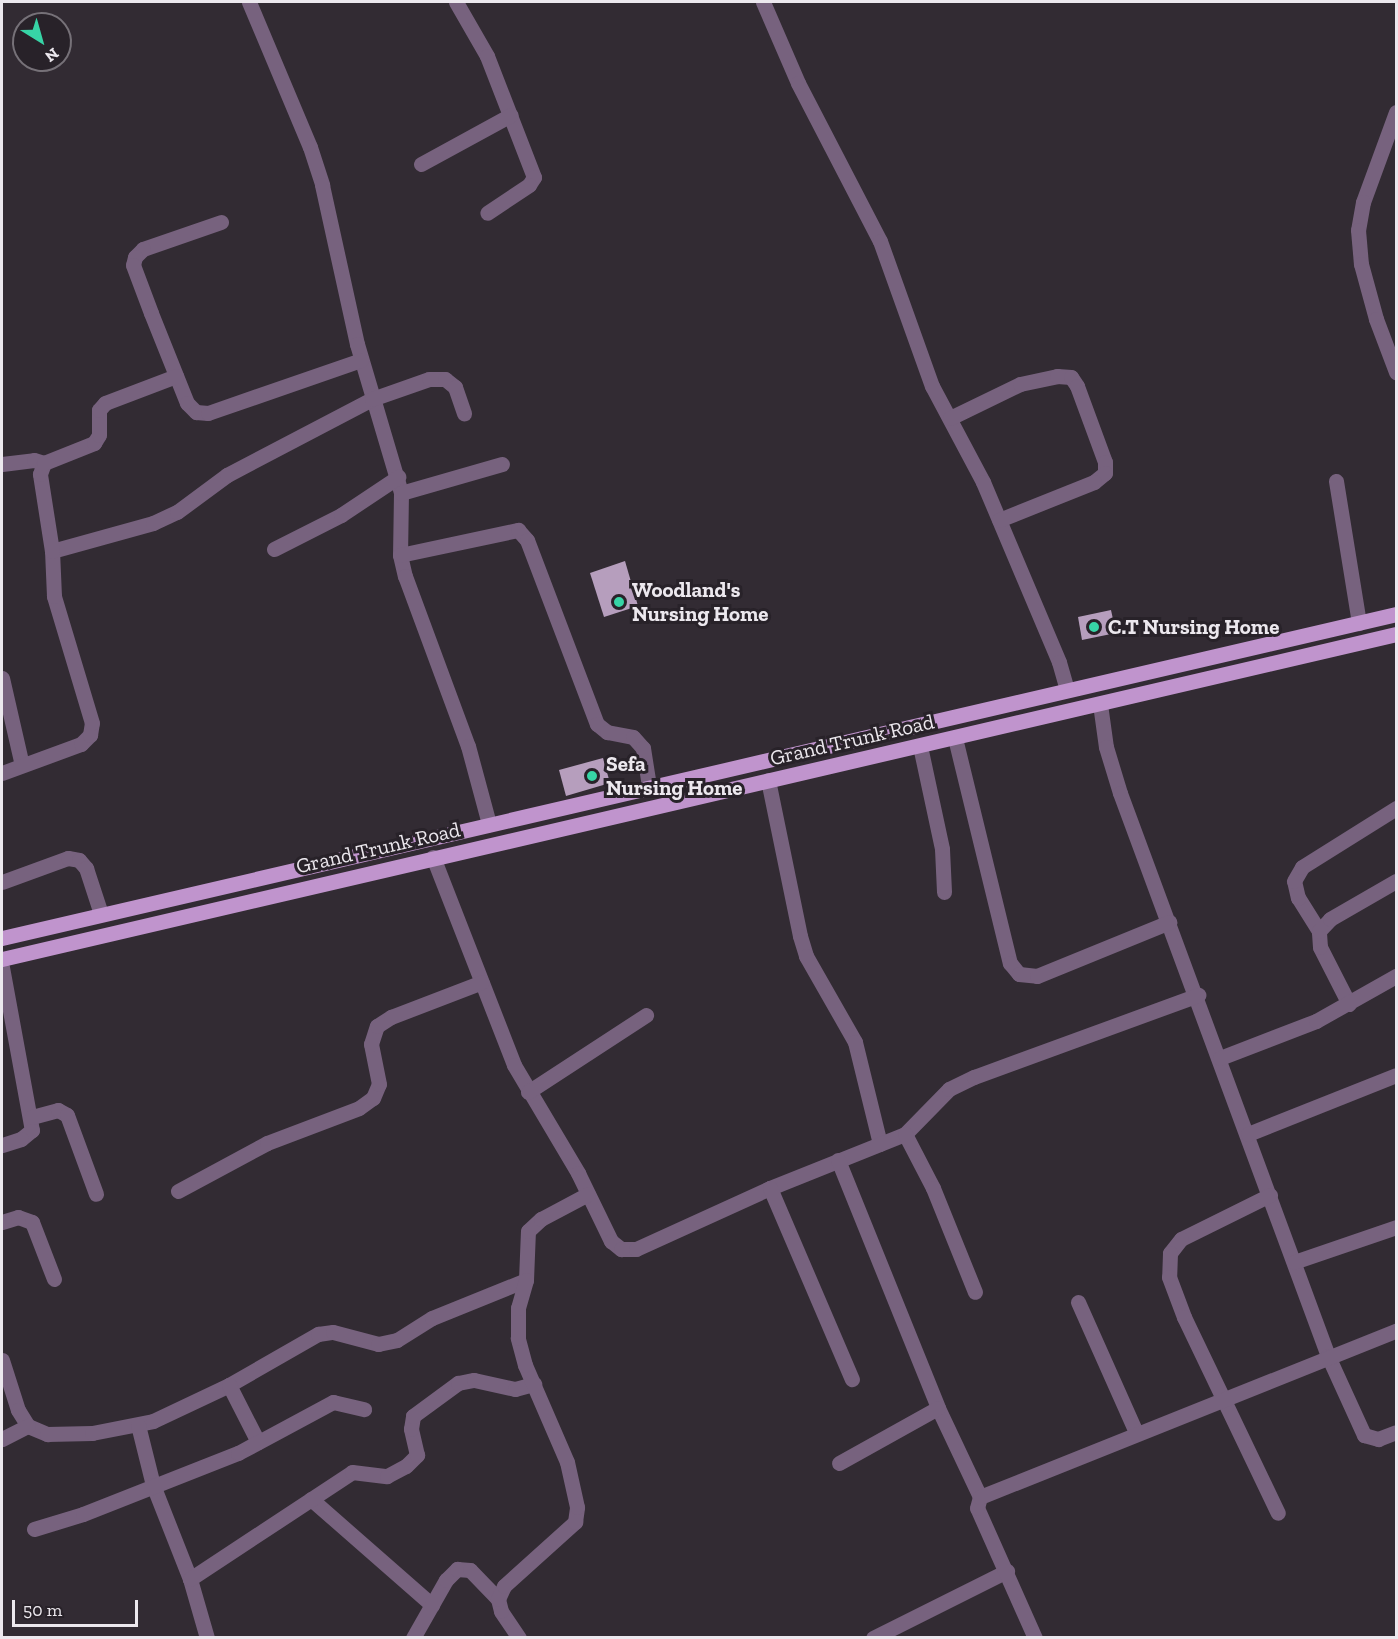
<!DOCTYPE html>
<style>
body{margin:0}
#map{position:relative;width:1398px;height:1639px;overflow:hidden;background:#322b33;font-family:"Zilla Slab",serif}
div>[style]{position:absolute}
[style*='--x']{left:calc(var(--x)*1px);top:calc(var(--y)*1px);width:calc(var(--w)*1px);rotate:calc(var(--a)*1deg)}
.building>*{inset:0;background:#b69ebd}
.street>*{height:15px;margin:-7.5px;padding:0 7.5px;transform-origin:7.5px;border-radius:7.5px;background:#77627e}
.primary>*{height:15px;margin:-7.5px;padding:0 7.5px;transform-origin:7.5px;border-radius:7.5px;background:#c094cd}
.dots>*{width:16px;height:16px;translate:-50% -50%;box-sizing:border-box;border:3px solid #282229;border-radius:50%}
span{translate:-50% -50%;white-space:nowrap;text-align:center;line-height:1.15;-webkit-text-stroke:6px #282229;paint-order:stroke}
.poi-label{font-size:21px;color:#ece8ee;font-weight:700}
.left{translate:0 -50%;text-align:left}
.street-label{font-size:21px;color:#ece8ee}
.frame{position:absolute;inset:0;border:3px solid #ece8ee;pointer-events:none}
.north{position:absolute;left:12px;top:12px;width:60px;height:60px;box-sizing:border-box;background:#282229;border:2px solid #767178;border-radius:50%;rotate:143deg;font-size:16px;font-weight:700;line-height:24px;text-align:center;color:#ece8ee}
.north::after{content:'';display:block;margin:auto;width:21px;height:27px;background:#37d4a6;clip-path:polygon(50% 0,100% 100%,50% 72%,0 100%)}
.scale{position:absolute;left:12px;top:1600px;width:126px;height:27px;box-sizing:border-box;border:3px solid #ece8ee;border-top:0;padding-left:8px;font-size:18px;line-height:21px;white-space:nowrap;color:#ece8ee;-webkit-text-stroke:4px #282229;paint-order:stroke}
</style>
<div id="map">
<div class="building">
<div style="clip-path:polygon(625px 561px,638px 606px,604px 617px,590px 573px)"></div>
<div style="clip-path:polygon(1111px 610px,1116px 633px,1082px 640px,1078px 617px)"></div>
<div style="clip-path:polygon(603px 758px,610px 783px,566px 796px,559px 770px)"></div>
</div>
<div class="street">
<div style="--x:249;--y:2;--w:157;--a:67.2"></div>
<div style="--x:310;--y:147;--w:40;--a:72"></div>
<div style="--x:322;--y:185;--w:163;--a:77.6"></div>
<div style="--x:357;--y:344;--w:155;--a:73.5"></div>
<div style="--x:401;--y:493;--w:62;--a:90.9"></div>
<div style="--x:400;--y:555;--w:22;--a:77"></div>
<div style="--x:405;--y:576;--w:181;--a:69.7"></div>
<div style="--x:468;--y:746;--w:81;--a:74.9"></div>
<div style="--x:456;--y:2;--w:62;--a:60.1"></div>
<div style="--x:487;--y:56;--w:130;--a:68.8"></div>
<div style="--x:534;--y:177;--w:9;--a:122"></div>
<div style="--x:529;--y:185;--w:50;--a:146.3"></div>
<div style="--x:763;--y:2;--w:88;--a:66.6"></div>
<div style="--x:798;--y:83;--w:178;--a:62.6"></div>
<div style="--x:880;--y:241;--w:154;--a:70.3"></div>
<div style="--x:932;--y:386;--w:109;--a:62"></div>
<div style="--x:983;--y:482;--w:195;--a:67.1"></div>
<div style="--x:1059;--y:662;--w:29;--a:74"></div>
<div style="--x:1396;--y:112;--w:96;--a:110.1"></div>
<div style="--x:1363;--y:202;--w:28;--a:100"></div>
<div style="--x:1358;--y:230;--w:34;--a:85"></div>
<div style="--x:1361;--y:264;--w:57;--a:74.7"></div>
<div style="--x:1376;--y:319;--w:57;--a:69.3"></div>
<div style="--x:421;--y:164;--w:102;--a:-28.6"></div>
<div style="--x:221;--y:222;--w:83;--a:160.9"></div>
<div style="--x:143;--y:249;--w:11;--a:135"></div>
<div style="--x:135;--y:257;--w:8;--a:104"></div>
<div style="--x:133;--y:265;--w:51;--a:69.4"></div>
<div style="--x:151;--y:313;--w:97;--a:68.2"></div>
<div style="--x:187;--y:403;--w:13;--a:45"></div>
<div style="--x:196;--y:412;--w:12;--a:5"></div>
<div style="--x:208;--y:413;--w:162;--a:-19.1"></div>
<div style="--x:950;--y:418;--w:78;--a:-25.9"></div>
<div style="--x:1020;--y:384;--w:38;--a:-12"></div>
<div style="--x:1057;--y:376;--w:14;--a:4"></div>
<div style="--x:1071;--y:377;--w:11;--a:56"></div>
<div style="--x:1077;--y:386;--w:81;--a:69.8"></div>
<div style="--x:1105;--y:462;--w:11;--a:90"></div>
<div style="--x:1105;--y:473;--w:14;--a:141"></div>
<div style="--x:1094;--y:482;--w:102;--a:158.2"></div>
<div style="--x:2;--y:464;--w:32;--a:-7"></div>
<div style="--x:34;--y:460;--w:10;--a:17"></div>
<div style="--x:1336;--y:481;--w:144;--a:80.8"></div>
<div style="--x:401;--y:493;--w:105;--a:-16"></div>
<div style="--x:274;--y:549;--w:75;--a:-26.9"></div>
<div style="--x:341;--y:515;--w:69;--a:-33.7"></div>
<div style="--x:52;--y:551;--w:105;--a:-15.5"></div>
<div style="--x:153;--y:523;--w:26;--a:-25"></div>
<div style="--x:177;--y:512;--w:62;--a:-36.5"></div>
<div style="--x:227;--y:475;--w:164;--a:-27.7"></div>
<div style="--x:372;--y:399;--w:60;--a:-19.3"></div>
<div style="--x:429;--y:379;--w:16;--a:0"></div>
<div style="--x:445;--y:379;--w:13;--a:39"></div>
<div style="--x:455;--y:387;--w:28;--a:71"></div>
<div style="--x:400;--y:555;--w:121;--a:-12"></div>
<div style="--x:518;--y:530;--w:13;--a:48"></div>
<div style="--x:527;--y:540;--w:197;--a:69.2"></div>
<div style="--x:597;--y:724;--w:13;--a:39"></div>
<div style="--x:607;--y:732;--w:26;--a:11"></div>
<div style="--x:633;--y:737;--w:15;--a:48"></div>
<div style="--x:643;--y:748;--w:39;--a:81"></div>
<div style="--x:2;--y:678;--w:89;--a:77.1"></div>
<div style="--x:1100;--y:704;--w:43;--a:82.1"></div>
<div style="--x:1106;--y:747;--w:48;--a:73.1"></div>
<div style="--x:1120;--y:793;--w:600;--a:69.72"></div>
<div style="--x:1328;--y:1356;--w:87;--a:65.5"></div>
<div style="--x:1364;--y:1435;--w:15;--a:16"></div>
<div style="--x:1378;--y:1439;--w:19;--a:-21"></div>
<div style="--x:955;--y:738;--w:232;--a:76.3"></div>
<div style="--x:1010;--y:963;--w:14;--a:51"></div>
<div style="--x:1019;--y:974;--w:18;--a:6"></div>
<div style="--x:1037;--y:976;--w:143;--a:-22.2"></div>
<div style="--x:920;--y:746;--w:105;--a:77.9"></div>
<div style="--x:942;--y:849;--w:43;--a:87.3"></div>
<div style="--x:2;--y:773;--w:84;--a:-20.2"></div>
<div style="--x:81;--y:744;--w:13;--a:-45"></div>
<div style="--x:90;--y:735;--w:12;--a:-81"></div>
<div style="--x:92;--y:723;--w:133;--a:-106.7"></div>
<div style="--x:54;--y:596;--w:45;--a:-92.5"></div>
<div style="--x:52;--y:551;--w:78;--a:-98.9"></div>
<div style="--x:40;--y:474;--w:12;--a:-70"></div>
<div style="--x:44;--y:463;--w:54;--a:-21.8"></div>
<div style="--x:94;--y:443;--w:9;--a:-58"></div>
<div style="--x:99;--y:435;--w:25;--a:-90"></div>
<div style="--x:99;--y:410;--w:9;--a:-49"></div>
<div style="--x:105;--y:403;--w:76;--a:-20.8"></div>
<div style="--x:768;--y:780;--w:159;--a:78.4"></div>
<div style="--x:800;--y:936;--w:21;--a:73"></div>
<div style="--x:806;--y:956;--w:99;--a:60.3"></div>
<div style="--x:855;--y:1042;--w:105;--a:76.2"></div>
<div style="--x:433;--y:857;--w:223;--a:68.7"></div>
<div style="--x:514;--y:1065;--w:126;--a:59.3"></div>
<div style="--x:578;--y:1173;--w:76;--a:64.1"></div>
<div style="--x:611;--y:1241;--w:13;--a:39"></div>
<div style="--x:621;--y:1249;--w:15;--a:0"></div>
<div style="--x:636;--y:1249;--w:147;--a:-24.5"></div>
<div style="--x:770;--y:1188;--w:145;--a:-21.8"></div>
<div style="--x:905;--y:1134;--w:63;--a:-45.6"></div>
<div style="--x:949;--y:1089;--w:28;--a:-26"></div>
<div style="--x:974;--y:1077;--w:239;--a:-20.1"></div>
<div style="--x:2;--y:882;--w:70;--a:-20"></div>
<div style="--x:68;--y:858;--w:11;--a:10"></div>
<div style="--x:79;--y:860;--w:11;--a:49"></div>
<div style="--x:86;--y:868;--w:48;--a:71.9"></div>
<div style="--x:1319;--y:931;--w:39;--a:-122"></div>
<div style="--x:1298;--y:898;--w:17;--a:-103"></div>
<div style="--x:1294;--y:881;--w:16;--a:-60"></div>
<div style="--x:1302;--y:867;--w:111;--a:-32.1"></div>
<div style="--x:2;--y:967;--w:166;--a:79.6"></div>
<div style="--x:32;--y:1130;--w:14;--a:141"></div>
<div style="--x:21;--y:1139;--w:20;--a:162"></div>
<div style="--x:1349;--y:1004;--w:64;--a:-117"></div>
<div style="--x:1320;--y:947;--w:16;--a:-94"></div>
<div style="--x:1319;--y:931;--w:16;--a:-47"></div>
<div style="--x:1330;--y:919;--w:76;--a:-29.9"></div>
<div style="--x:1220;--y:1058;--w:103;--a:-21.1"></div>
<div style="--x:1316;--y:1021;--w:92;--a:-29.4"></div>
<div style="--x:528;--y:1092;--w:141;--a:-33.1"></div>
<div style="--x:32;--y:1117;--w:27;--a:-15"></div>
<div style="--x:58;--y:1110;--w:10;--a:29"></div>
<div style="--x:67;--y:1115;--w:84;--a:69.8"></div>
<div style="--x:905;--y:1134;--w:61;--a:62.6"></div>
<div style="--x:933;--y:1188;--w:112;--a:68"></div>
<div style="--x:1248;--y:1134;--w:159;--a:-21.7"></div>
<div style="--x:838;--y:1160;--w:267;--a:68"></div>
<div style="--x:938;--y:1408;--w:98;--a:64.7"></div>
<div style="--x:770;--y:1188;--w:208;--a:66.8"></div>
<div style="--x:178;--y:1191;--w:101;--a:-28.3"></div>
<div style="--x:267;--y:1143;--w:98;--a:-20.8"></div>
<div style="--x:359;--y:1108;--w:17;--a:-36"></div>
<div style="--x:373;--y:1098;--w:15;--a:-67"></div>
<div style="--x:379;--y:1084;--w:41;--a:-101.3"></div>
<div style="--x:371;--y:1044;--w:19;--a:-72"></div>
<div style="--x:377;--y:1026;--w:17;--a:-33"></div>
<div style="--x:391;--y:1017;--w:97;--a:-21"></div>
<div style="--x:1270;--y:1195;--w:99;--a:153.7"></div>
<div style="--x:1181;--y:1239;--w:18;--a:128"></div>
<div style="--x:1170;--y:1253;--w:24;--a:92"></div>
<div style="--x:1169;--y:1277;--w:43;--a:69.4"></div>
<div style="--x:1184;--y:1317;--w:217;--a:64.4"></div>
<div style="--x:2;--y:1222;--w:17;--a:-17"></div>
<div style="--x:18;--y:1217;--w:15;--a:20"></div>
<div style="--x:32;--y:1222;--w:61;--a:68.9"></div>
<div style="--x:1294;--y:1262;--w:108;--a:-18.9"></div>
<div style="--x:1078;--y:1302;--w:142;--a:66"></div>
<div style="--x:2;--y:1360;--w:52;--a:72.3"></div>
<div style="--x:18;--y:1410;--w:19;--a:58"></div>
<div style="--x:28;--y:1426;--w:21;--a:23"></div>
<div style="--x:47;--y:1434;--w:45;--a:-1.3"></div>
<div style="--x:92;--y:1433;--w:62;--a:-11.1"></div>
<div style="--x:153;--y:1421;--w:84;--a:-25.3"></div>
<div style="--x:229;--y:1385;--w:103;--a:-29.8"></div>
<div style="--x:318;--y:1334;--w:15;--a:-8"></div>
<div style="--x:333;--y:1332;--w:47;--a:14.9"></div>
<div style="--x:378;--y:1344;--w:19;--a:-12"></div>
<div style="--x:397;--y:1340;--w:41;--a:-32.2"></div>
<div style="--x:432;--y:1318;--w:101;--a:-22"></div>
<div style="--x:526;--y:1280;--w:49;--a:-87.7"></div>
<div style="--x:528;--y:1231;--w:18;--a:-43"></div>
<div style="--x:541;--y:1219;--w:53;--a:-28"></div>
<div style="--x:229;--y:1385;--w:64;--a:63"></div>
<div style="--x:138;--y:1425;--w:62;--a:76"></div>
<div style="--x:153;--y:1485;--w:101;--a:68.5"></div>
<div style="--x:190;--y:1579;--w:61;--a:73.9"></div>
<div style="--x:2;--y:1439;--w:29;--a:-27"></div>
<div style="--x:839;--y:1463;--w:113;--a:-29.1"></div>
<div style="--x:311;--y:1499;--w:161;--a:41.2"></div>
<div style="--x:34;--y:1529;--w:51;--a:-17"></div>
<div style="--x:83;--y:1514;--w:167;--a:-21.5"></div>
<div style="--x:238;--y:1453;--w:108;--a:-28.2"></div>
<div style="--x:333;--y:1402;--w:32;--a:13"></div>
<div style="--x:190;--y:1579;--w:194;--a:-33.4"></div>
<div style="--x:352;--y:1472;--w:35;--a:7"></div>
<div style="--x:387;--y:1476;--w:21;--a:-28"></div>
<div style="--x:406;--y:1466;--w:16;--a:-45"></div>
<div style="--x:417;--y:1455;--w:27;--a:-103"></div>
<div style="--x:411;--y:1429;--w:13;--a:-81"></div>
<div style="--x:413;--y:1416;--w:56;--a:-36.3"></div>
<div style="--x:458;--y:1383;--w:16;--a:-11"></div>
<div style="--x:474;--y:1380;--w:42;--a:12.4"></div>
<div style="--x:515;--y:1389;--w:20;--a:-15"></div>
<div style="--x:413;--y:1638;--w:67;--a:-60.4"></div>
<div style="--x:446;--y:1580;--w:16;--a:-45"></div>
<div style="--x:457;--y:1569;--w:13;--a:4"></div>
<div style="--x:470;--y:1570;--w:40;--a:46"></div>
<div style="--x:519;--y:1638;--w:32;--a:-124"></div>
<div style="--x:501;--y:1611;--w:12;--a:-104"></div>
<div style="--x:498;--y:1599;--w:14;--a:-65"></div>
<div style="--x:504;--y:1586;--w:96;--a:-42"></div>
<div style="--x:575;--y:1522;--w:15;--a:-82"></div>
<div style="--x:577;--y:1507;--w:46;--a:-102.5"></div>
<div style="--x:567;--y:1462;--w:106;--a:-113.4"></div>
<div style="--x:525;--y:1365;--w:28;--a:-105"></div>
<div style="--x:518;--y:1338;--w:30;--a:-90"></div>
<div style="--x:518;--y:1308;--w:29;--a:-74"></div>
<div style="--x:873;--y:1638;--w:150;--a:-26.6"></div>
<div style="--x:1035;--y:1638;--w:142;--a:-114"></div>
<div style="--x:977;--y:1508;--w:11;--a:-75"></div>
<div style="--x:980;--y:1497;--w:448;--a:-21.8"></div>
</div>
<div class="primary">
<div style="--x:2;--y:938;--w:1431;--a:-13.08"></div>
<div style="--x:2;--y:959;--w:1431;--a:-13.12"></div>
</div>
<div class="dots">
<div style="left:619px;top:602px;background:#37d4a6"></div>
<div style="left:1094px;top:627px;background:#37d4a6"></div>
<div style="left:592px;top:776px;background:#37d4a6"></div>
</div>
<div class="poi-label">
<span class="left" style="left:632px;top:602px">Woodland's<br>Nursing Home</span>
<span class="left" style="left:1108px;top:627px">C.T Nursing Home</span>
<span class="left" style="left:606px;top:776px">Sefa<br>Nursing Home</span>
</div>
<div class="street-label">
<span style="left:852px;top:740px;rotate:-13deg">Grand Trunk Road</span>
<span style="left:378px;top:848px;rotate:-13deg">Grand Trunk Road</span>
</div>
<div class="frame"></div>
<div class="north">N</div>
<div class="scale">50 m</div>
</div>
